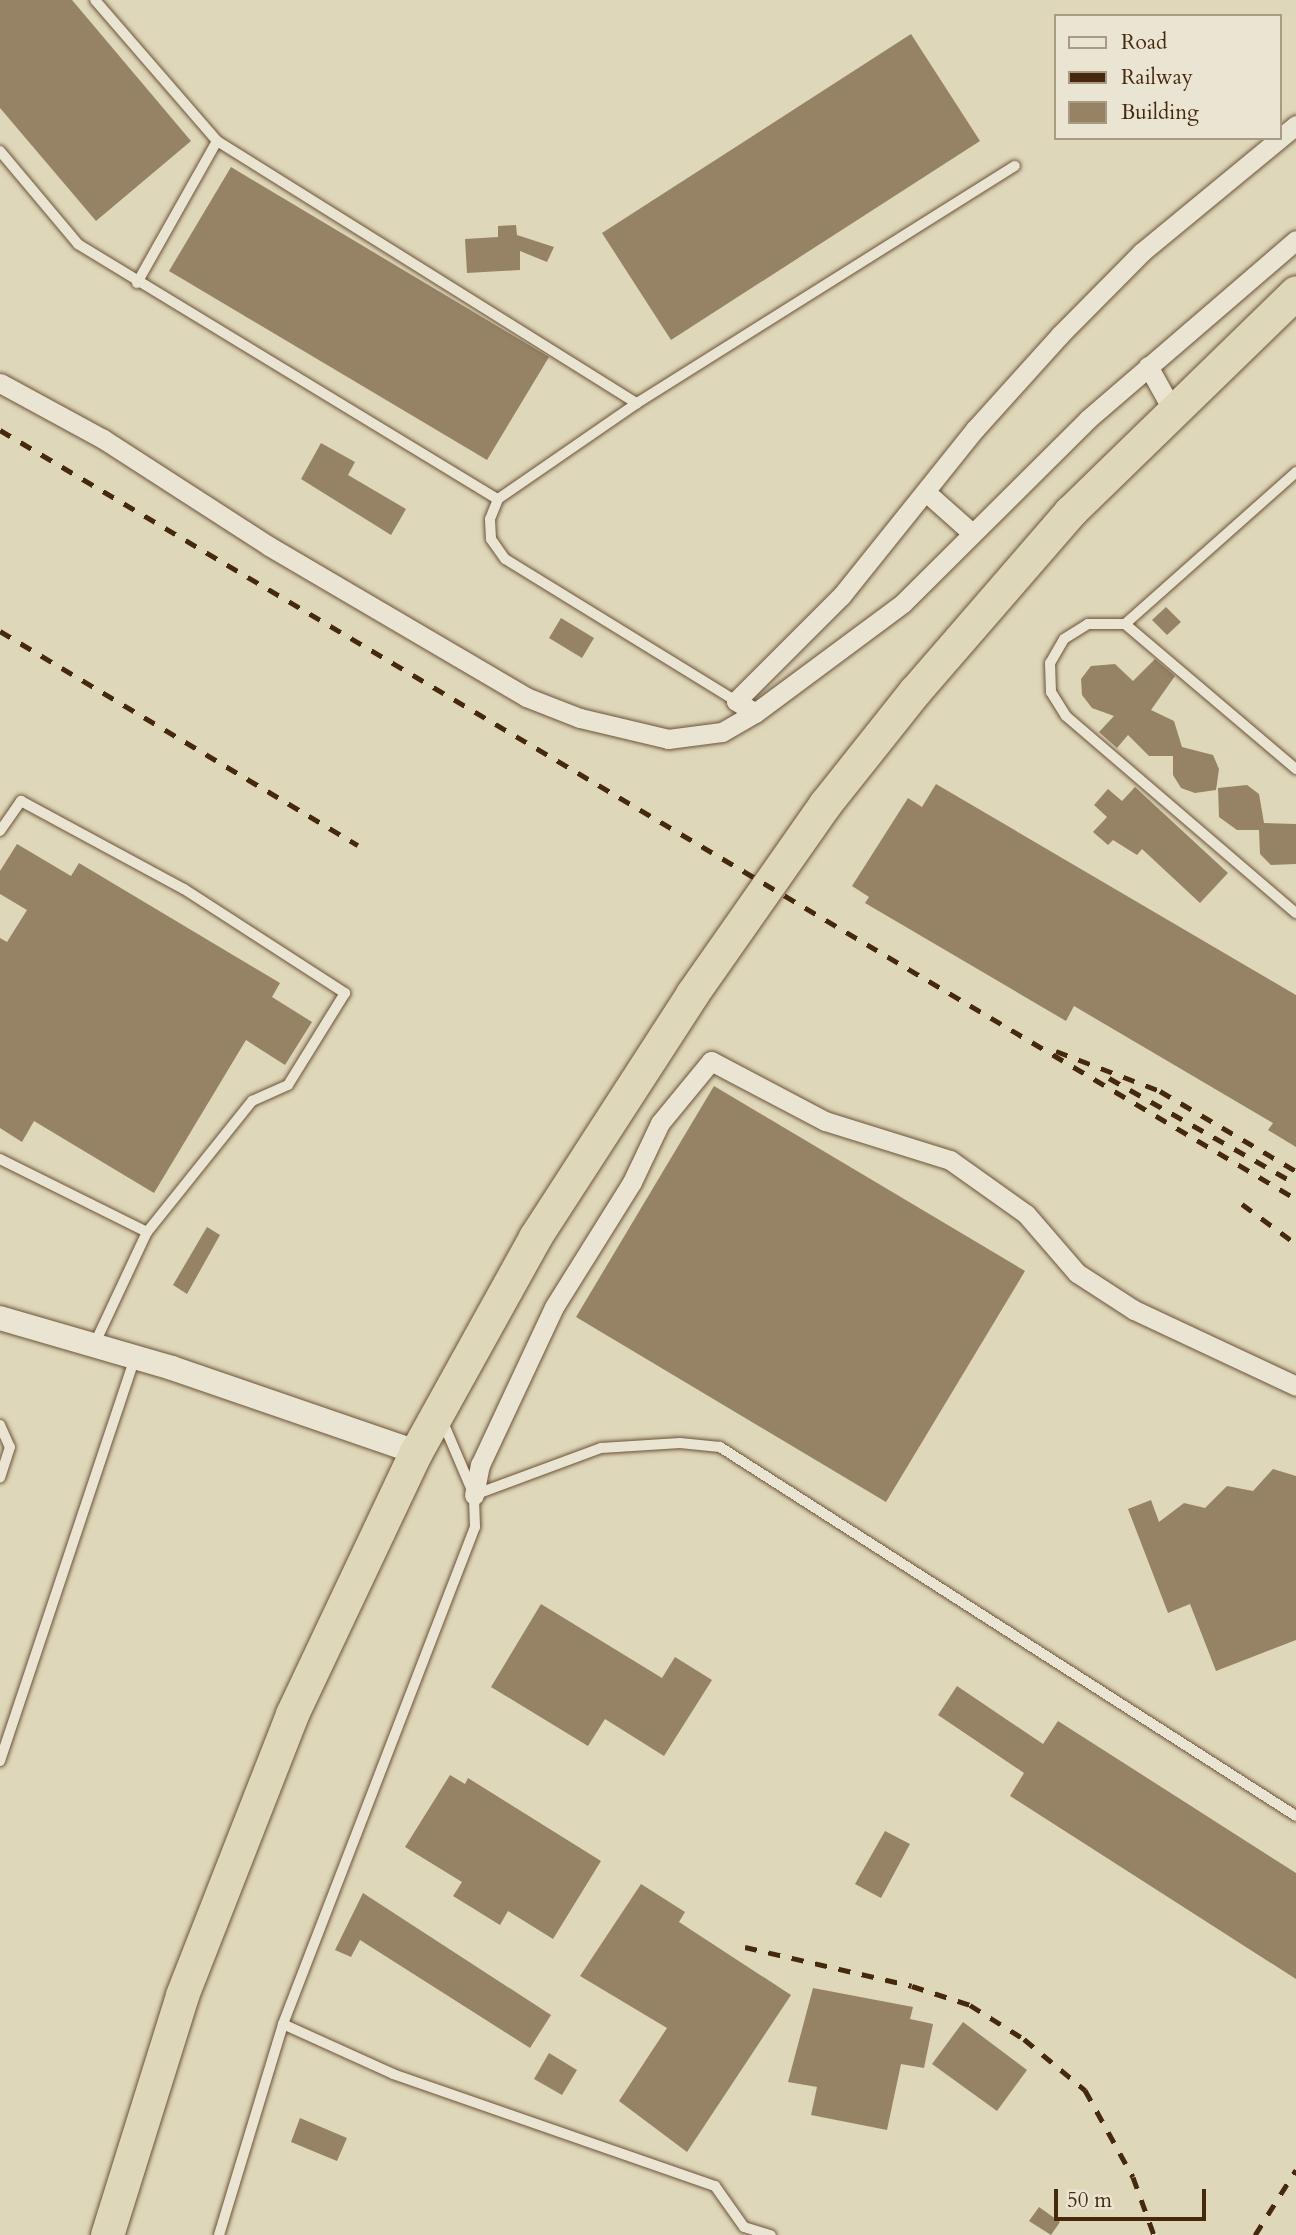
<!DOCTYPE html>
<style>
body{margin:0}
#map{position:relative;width:1296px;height:2235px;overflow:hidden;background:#dfd7b9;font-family:Cardo,serif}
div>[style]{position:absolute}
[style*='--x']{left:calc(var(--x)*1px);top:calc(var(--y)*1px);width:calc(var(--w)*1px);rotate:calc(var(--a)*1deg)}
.building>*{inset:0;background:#968366}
.roads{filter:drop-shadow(0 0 2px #6c5438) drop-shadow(0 0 2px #6c5438)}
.service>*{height:10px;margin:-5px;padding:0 5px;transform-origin:5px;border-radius:5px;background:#eae5d2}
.minor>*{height:19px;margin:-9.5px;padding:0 9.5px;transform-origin:9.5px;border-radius:9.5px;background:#eae5d2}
.tertiary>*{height:24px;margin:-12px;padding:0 12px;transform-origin:12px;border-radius:12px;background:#eae5d2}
.trunk>*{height:33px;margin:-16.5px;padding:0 16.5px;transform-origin:16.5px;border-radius:16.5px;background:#dfd7b9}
.rail>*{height:5px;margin-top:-2.5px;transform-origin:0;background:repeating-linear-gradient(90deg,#46290d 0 12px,transparent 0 24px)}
span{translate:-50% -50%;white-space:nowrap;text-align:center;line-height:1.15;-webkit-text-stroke:5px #eae5d2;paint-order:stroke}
.legend{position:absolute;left:1054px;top:14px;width:228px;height:126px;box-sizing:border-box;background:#eae5d2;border:2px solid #a89a83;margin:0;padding:9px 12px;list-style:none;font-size:21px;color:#46290d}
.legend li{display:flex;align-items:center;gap:14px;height:35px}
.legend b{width:35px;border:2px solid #a89a83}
.scale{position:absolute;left:1054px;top:2189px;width:152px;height:32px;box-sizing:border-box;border:4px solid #46290d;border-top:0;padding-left:9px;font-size:21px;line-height:24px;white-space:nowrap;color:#46290d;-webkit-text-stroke:5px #eae5d2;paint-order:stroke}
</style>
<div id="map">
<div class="building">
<div style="clip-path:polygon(0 0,72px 0,191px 141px,96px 221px,0 108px)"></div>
<div style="clip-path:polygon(911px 34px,980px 141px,671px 340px,602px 233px)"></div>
<div style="clip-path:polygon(231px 167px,549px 357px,487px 460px,169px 271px)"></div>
<div style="clip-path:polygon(516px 225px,517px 235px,554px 247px,547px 262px,520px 251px,520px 270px,467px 273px,465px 239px,498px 237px,498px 226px)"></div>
<div style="clip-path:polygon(321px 443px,355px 462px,348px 475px,406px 509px,391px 535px,301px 479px)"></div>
<div style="clip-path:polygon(1166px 607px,1181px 622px,1167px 635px,1152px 620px)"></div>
<div style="clip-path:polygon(561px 618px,594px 638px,582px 658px,549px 638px)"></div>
<div style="clip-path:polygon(1155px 659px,1175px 676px,1151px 710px,1174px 721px,1182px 747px,1213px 755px,1219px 769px,1216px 790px,1195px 793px,1181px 788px,1173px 775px,1173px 756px,1149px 756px,1128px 735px,1117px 748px,1099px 732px,1114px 716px,1092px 708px,1082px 695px,1081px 679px,1091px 666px,1115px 664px,1133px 681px)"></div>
<div style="clip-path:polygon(936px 784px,1296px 995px,1296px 1147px,1268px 1130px,1273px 1123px,1074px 1006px,1066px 1021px,865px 903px,869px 897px,852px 886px,908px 798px,922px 807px)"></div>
<div style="clip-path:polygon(1247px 785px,1259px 794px,1264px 823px,1296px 824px,1296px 864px,1271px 865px,1260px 854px,1259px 830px,1237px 830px,1219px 817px,1218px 788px)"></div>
<div style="clip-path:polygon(1135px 787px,1228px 873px,1200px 903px,1142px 849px,1137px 855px,1113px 840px,1108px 845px,1093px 832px,1107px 817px,1094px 805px,1108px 789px,1122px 801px)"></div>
<div style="clip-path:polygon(17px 844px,71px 876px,79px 863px,280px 983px,272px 997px,312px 1022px,285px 1065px,246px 1040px,154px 1193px,34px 1121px,22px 1142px,0 1128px,0 938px,7px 942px,27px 910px,0 894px,0 871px)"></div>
<div style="clip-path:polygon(714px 1086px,1025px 1271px,886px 1502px,576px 1317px)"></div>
<div style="clip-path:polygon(207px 1227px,220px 1235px,187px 1294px,173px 1285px)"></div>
<div style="clip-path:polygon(1273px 1469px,1296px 1476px,1296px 1640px,1216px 1671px,1190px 1604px,1168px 1613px,1128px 1509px,1151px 1500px,1159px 1522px,1184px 1503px,1205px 1508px,1227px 1486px,1253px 1491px)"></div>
<div style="clip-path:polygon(541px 1604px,662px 1678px,675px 1657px,712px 1680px,664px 1756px,605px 1719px,588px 1746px,491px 1687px)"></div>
<div style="clip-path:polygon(957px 1686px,1043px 1744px,1058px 1721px,1296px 1873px,1296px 1979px,1010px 1796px,1024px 1773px,938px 1715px)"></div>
<div style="clip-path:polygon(450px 1775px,465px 1784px,468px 1778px,601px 1861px,553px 1939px,508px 1911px,500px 1925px,453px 1896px,462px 1882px,405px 1847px)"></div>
<div style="clip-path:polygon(885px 1831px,910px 1844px,881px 1898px,855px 1884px)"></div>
<div style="clip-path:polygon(641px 1884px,685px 1912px,679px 1922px,791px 1995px,687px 2152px,619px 2101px,667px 2028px,580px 1976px)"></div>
<div style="clip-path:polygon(363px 1893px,551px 2015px,530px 2048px,360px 1940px,351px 1957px,335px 1950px)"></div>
<div style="clip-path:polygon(813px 1988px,913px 2007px,910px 2019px,933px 2024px,924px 2068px,901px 2064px,887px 2130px,811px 2115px,817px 2087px,788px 2082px)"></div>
<div style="clip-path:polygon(963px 2022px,1027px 2070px,997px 2111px,932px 2064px)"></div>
<div style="clip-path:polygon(549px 2053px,577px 2070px,562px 2095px,534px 2079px)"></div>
<div style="clip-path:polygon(300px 2118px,347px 2138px,337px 2161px,291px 2142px)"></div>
<div style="clip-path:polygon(1039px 2207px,1060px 2222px,1051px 2235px,1029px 2221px)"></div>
</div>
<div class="roads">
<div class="service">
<div style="--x:95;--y:0;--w:186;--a:49.1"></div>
<div style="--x:217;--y:141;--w:495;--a:32"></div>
<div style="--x:0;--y:151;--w:121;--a:50"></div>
<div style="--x:78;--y:244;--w:491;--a:31.3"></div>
<div style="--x:137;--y:283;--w:163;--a:-60.6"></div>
<div style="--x:1125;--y:624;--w:229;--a:-41.6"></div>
<div style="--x:736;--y:701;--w:271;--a:-148.4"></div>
<div style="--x:505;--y:559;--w:24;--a:-125"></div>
<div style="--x:491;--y:539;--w:20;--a:-93"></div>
<div style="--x:490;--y:519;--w:22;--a:-68"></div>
<div style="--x:498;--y:499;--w:169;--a:-34.6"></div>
<div style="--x:637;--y:403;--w:446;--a:-32.1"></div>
<div style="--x:1296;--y:769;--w:224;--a:-139.7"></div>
<div style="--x:1125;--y:624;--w:37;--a:180"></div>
<div style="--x:1088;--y:624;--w:28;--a:148"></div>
<div style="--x:1064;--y:639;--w:28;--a:120"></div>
<div style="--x:1050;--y:663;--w:29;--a:88"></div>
<div style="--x:1051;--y:692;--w:28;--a:58"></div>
<div style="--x:1066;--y:716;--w:303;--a:40.6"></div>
<div style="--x:0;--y:831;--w:37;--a:-55"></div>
<div style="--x:21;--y:801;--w:185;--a:28.4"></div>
<div style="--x:184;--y:889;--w:192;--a:32.9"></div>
<div style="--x:345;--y:993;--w:108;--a:121.8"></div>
<div style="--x:288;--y:1085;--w:39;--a:156"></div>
<div style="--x:252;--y:1101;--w:168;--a:128.7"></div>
<div style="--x:147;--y:1232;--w:125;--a:115.1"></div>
<div style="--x:0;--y:1159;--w:164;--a:26.4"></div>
<div style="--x:0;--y:1425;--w:24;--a:66"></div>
<div style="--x:10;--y:1447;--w:32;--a:108"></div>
<div style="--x:474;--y:1495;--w:135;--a:-20.3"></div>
<div style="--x:601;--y:1448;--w:79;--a:-3.6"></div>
<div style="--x:680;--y:1443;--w:40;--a:5.7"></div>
<div style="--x:720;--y:1447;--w:684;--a:32.64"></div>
<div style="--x:0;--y:1761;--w:425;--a:-71.5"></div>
<div style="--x:283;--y:2024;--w:121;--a:24.4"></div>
<div style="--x:393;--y:2074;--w:341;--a:19.2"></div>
<div style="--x:715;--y:2186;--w:50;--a:54.7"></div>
<div style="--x:744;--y:2227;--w:28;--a:17"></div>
<div style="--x:219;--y:2235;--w:220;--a:-73.1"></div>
<div style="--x:283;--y:2024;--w:533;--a:-68.88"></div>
<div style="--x:475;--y:1527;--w:32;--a:-92"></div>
<div style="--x:474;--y:1495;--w:82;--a:-113.1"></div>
</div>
<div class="minor">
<div style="--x:1296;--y:125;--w:200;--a:140.5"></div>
<div style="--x:1142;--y:252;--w:117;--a:134.7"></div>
<div style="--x:1060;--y:335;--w:127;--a:132.1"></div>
<div style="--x:975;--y:429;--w:213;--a:128.7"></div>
<div style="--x:842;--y:595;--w:150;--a:135"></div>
<div style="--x:736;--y:701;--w:22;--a:32"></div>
<div style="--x:755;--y:713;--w:184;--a:-36.6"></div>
<div style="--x:903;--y:603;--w:261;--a:-44.8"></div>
<div style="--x:1088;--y:419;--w:274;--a:-40.7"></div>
<div style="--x:1148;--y:366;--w:49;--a:60.8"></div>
<div style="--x:0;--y:383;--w:117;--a:28.5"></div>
<div style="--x:103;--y:439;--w:197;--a:32.8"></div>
<div style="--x:269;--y:546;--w:298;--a:30.4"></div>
<div style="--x:526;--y:697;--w:58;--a:21.3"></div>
<div style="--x:580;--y:718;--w:90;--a:13.4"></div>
<div style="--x:668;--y:739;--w:54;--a:-7.4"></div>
<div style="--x:722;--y:732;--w:38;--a:-30"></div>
<div style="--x:927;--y:493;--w:60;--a:41.6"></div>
<div style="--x:474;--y:1495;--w:31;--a:-79"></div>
<div style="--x:480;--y:1465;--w:174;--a:-64.9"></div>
<div style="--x:554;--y:1307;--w:147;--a:-58"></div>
<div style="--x:632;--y:1182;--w:65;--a:-64.6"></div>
<div style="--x:660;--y:1123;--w:80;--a:-50.6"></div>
<div style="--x:711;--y:1061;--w:129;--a:27.8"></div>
<div style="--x:825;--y:1121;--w:131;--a:17.3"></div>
<div style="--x:950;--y:1160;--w:93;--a:35.4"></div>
<div style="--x:1026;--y:1214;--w:78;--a:49.2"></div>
<div style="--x:1077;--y:1273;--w:68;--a:33"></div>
<div style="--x:1134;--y:1310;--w:179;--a:25.1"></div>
</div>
<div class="tertiary">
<div style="--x:0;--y:1318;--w:179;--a:16.2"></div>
<div style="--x:172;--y:1368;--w:258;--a:19"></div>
</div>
<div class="trunk">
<div style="--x:107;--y:2235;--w:251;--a:-72.6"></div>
<div style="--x:182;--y:1995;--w:302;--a:-68.6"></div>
<div style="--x:292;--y:1714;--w:290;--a:-64.7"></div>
<div style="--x:416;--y:1452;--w:246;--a:-61"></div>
<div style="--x:535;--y:1237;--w:289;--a:-57.1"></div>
<div style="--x:692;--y:994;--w:232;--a:-55"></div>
<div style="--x:825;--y:804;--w:144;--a:-51.5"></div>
<div style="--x:915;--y:691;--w:237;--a:-49.1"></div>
<div style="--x:1070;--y:512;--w:315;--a:-44.2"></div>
</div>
</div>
<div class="rail">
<div style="--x:0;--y:430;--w:1507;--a:30.68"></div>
<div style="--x:0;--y:631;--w:417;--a:30.9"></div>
<div style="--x:1056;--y:1051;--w:111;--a:21"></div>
<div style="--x:1160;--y:1091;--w:158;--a:30.5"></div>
<div style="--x:1109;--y:1078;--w:215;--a:29.5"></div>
<div style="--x:1242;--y:1204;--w:67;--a:36.5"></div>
<div style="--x:745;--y:1947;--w:171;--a:13.1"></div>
<div style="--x:912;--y:1986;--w:61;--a:18.1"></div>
<div style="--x:970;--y:2005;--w:64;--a:32.2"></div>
<div style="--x:1024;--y:2039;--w:80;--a:39.9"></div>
<div style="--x:1085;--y:2090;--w:99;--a:61.1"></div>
<div style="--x:1133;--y:2177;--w:62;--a:70.1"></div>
<div style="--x:1255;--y:2235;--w:77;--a:-57.8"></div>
</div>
<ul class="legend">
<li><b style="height:9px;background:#eae5d2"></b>Road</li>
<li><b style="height:9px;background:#46290d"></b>Railway</li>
<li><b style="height:19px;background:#968366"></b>Building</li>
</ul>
<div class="scale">50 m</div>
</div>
